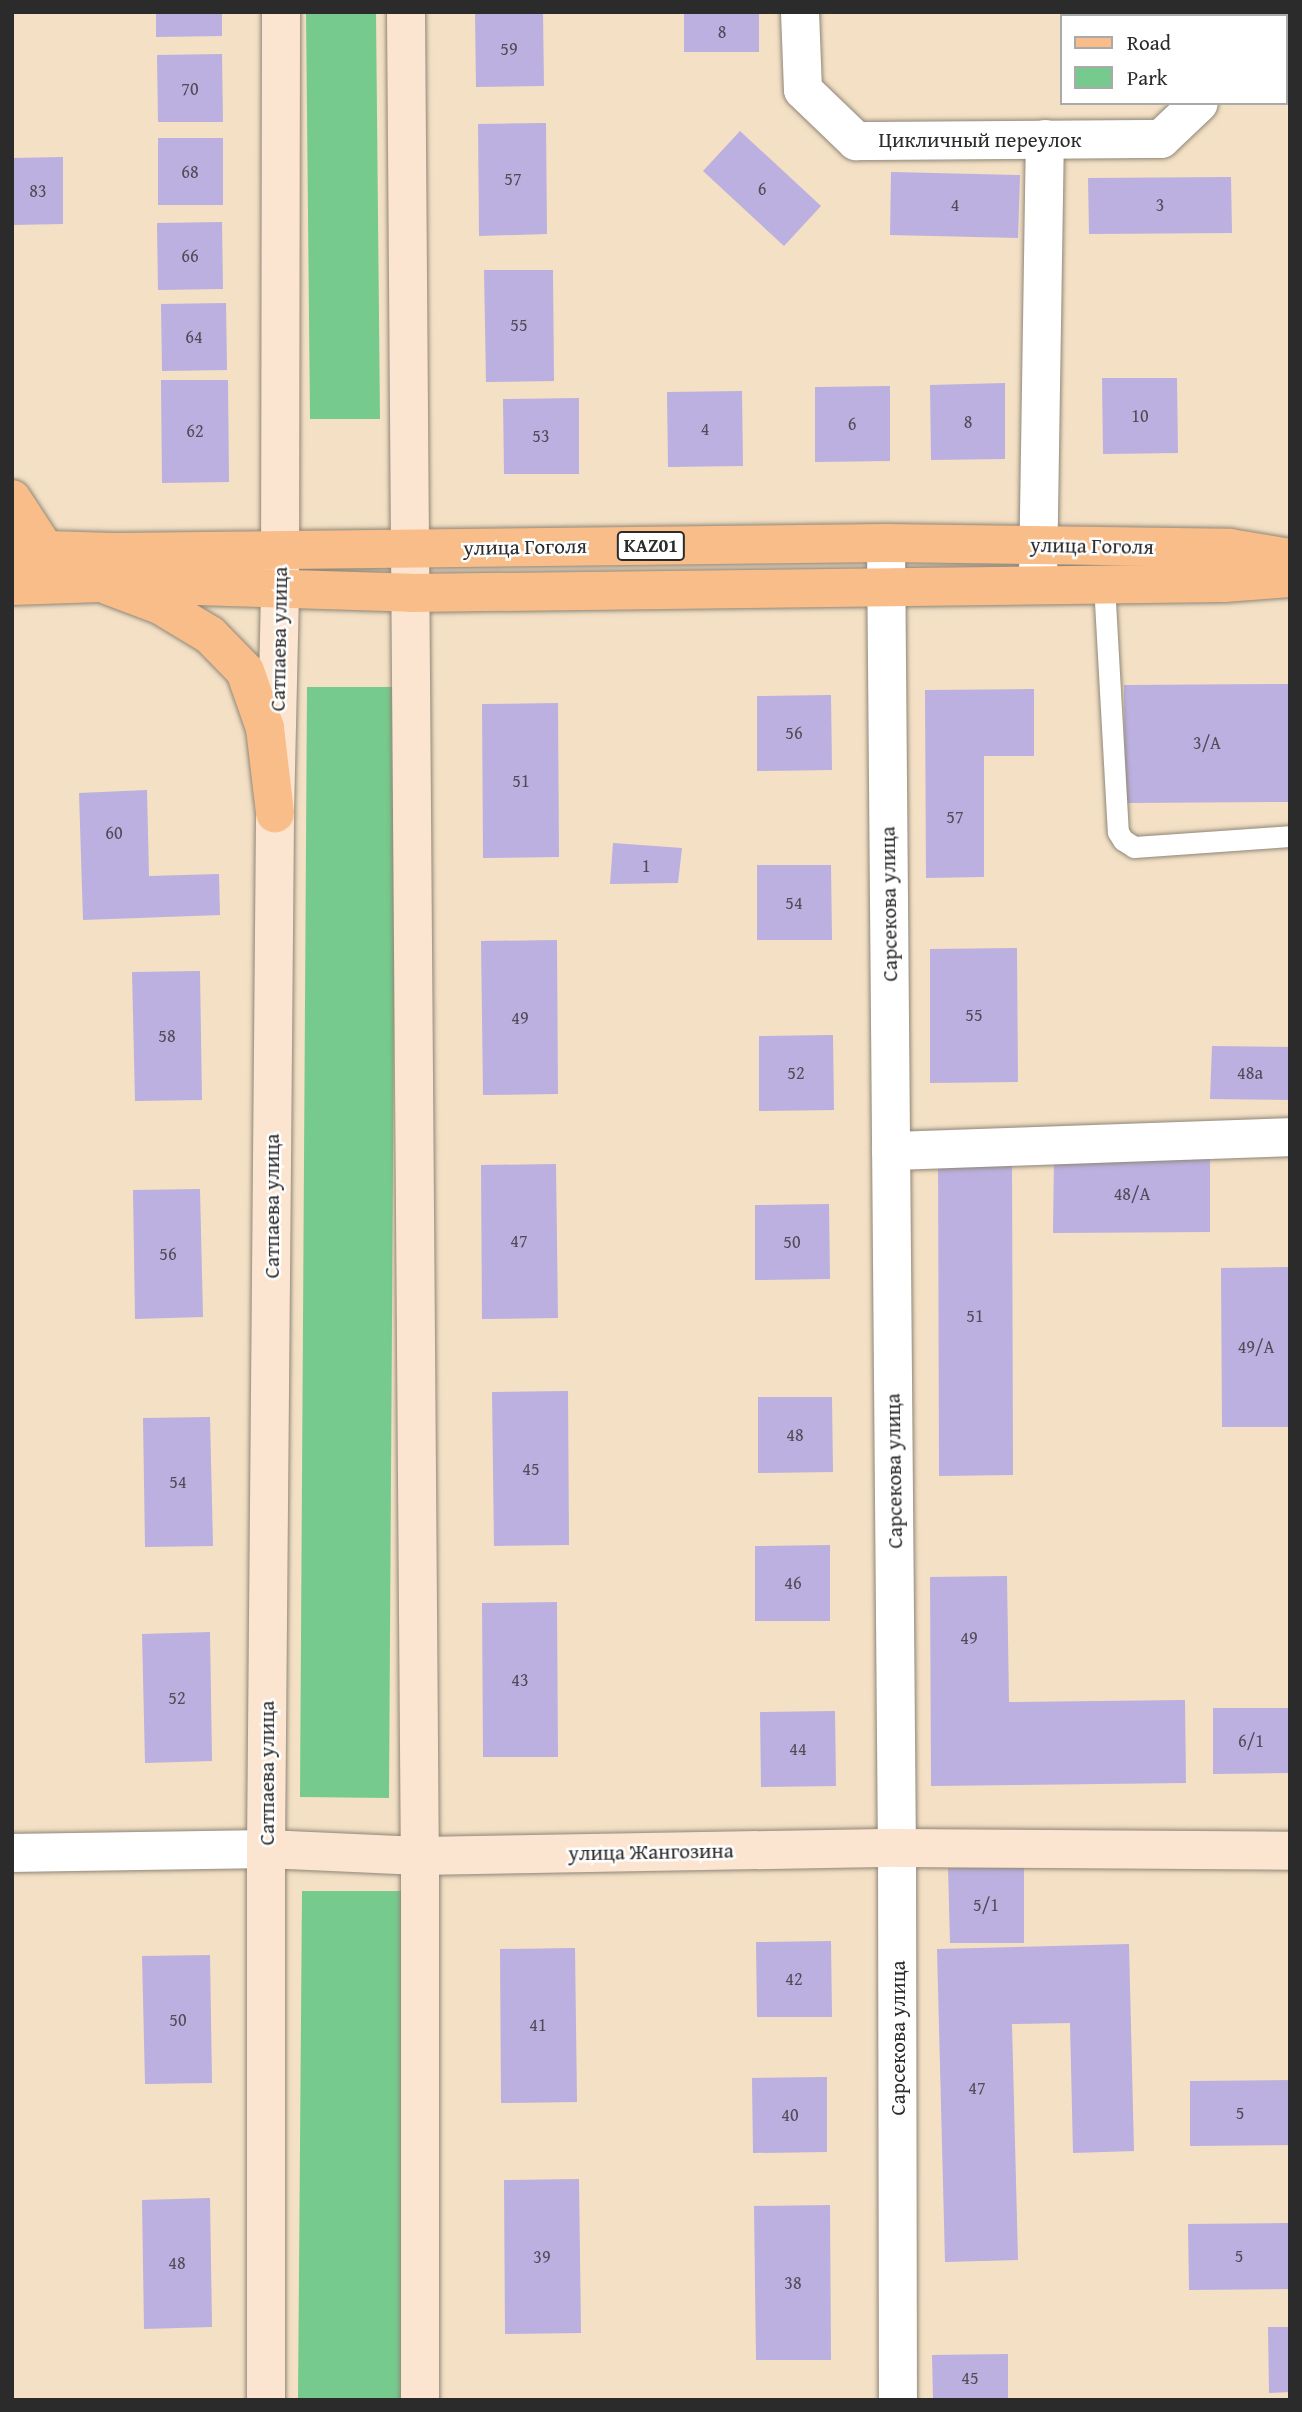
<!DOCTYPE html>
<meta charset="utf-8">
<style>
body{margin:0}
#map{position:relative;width:1302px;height:2412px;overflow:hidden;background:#f3e0c5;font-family:"Gentium Book Plus",serif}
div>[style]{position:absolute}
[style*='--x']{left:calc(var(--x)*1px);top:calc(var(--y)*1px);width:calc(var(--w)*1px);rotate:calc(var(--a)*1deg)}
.green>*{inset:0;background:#76ca8d}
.building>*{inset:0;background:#bbb0df}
.roads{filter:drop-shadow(0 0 2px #8f8678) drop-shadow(0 0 2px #8f8678)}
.lane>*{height:21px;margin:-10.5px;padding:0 10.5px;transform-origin:10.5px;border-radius:10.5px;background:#fff}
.street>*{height:38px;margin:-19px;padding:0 19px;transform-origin:19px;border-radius:19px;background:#fff}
.secondary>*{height:38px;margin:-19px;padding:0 19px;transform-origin:19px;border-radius:19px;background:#fce5d0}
.primary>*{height:38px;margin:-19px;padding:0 19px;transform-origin:19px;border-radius:19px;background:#f8bd89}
.highway>*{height:38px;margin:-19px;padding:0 19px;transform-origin:19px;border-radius:19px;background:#f8bd89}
span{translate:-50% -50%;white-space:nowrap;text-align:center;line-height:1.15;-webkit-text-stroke:5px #fff;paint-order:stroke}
.number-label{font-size:18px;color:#4f4c58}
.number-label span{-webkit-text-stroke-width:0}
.shield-label span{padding:2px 5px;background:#fff;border:2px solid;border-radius:5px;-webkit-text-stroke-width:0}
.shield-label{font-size:19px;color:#2b2b2b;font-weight:700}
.street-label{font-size:21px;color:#2b2b2b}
.frame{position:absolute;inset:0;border:14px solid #2b2b2b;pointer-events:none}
.legend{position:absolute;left:1060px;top:14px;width:228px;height:91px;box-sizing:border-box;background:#fff;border:2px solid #aaa;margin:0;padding:9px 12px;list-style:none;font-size:21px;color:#2b2b2b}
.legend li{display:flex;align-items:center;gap:14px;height:35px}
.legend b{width:35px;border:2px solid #aaa}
</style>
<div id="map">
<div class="green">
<div style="clip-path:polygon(306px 12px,376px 12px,380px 419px,310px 419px)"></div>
<div style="clip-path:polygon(307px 687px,396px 687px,389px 1798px,300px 1797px)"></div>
<div style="clip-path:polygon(302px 1891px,404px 1891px,401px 2400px,298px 2400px)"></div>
</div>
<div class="building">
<div style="clip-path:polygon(156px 12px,222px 12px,222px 36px,156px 37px)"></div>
<div style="clip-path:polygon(475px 12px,543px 12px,544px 86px,476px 87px)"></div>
<div style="clip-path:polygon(684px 12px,759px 12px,759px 52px,684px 52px)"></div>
<div style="clip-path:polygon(1257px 12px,1290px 12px,1290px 74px,1286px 74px,1286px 16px,1257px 16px)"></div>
<div style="clip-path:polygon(222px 54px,223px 122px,158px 122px,157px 55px)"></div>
<div style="clip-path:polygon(546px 123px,547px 234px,479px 236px,478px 124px)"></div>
<div style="clip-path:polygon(740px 131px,821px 206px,784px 246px,703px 171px)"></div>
<div style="clip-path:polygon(158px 138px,223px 138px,223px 205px,158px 205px)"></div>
<div style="clip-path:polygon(63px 157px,63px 224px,12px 225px,12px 158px)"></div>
<div style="clip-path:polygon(891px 172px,1020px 175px,1018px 238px,890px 235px)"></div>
<div style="clip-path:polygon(1231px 177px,1232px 233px,1089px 234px,1088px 178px)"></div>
<div style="clip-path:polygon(222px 222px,223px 289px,158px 290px,157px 223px)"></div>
<div style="clip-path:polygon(484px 270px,553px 270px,554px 381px,486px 382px)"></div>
<div style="clip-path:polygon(226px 303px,227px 370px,162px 371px,161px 304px)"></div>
<div style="clip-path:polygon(1102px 378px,1177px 378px,1178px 453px,1103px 454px)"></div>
<div style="clip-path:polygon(161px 380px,228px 380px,229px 482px,162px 483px)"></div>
<div style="clip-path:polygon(1005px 383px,1005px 459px,931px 460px,930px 385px)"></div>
<div style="clip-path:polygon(890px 386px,890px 461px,815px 462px,815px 387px)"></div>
<div style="clip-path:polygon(742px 391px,743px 466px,668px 467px,667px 392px)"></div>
<div style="clip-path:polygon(579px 398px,579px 474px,504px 474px,503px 399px)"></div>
<div style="clip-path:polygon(1290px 684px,1290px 802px,1125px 803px,1124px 685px)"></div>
<div style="clip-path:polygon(1034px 689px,1034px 756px,984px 756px,984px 877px,926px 878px,925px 690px)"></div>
<div style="clip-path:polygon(831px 695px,832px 770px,757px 771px,757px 696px)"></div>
<div style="clip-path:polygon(558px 703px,559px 857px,483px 858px,482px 704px)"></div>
<div style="clip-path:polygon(147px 790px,149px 876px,219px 874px,220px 915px,83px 920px,79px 793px)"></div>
<div style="clip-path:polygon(613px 843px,682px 848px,678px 883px,610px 884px)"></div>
<div style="clip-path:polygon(757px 865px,831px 865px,832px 940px,757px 940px)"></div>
<div style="clip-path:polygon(557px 940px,558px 1094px,483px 1095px,481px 941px)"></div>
<div style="clip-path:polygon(1017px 948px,1018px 1082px,930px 1083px,930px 949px)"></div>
<div style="clip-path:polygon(200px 971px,202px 1100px,135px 1101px,132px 972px)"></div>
<div style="clip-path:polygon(833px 1035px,834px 1110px,759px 1111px,759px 1036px)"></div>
<div style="clip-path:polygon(1212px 1046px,1290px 1047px,1290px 1100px,1210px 1099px)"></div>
<div style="clip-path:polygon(1210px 1155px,1210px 1232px,1053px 1233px,1054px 1156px)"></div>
<div style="clip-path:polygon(938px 1156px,1012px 1156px,1013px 1475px,939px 1476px)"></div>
<div style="clip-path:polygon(556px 1164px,558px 1318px,482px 1319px,481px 1165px)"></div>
<div style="clip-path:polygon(200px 1189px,203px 1317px,135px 1319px,133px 1190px)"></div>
<div style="clip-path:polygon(829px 1204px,830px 1279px,755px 1280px,755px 1205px)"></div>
<div style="clip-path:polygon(1290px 1267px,1290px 1427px,1222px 1427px,1221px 1268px)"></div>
<div style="clip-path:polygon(568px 1391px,569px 1545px,494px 1546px,492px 1392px)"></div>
<div style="clip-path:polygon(758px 1397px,832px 1397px,833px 1472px,758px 1473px)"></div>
<div style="clip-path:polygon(210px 1417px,213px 1546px,145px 1547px,143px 1418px)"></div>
<div style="clip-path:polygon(830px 1545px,830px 1621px,755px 1621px,755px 1546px)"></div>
<div style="clip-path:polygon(1007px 1576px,1009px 1702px,1185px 1700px,1186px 1783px,931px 1786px,930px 1577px)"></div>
<div style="clip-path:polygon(557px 1602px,558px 1757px,483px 1757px,482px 1603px)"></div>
<div style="clip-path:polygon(210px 1632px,212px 1761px,145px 1763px,142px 1634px)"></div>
<div style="clip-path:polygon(1213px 1708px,1290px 1708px,1290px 1773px,1213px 1774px)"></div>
<div style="clip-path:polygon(835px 1711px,836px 1786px,761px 1787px,760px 1712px)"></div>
<div style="clip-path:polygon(948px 1868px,1024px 1868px,1024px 1943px,950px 1943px)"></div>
<div style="clip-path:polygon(831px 1941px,832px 2017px,757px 2017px,756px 1942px)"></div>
<div style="clip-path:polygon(1129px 1944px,1134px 2151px,1073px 2153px,1070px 2023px,1012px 2024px,1018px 2260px,945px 2262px,937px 1949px)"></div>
<div style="clip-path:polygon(575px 1948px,577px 2102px,501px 2103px,500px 1949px)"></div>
<div style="clip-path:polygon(210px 1955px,212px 2083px,145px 2084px,142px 1956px)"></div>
<div style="clip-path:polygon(827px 2077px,827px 2152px,753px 2153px,752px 2078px)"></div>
<div style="clip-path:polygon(1290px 2080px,1290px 2145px,1190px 2146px,1190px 2081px)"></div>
<div style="clip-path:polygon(579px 2179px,581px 2333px,505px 2334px,504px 2180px)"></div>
<div style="clip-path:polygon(210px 2198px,212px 2327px,144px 2329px,142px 2200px)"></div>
<div style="clip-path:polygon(830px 2205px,831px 2360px,756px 2360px,754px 2206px)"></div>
<div style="clip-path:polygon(1290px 2223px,1290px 2289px,1189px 2290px,1188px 2224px)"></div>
<div style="clip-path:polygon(1268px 2327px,1290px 2327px,1290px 2392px,1269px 2393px)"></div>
<div style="clip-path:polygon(1008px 2354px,1008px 2400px,933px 2400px,932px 2355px)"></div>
</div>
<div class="roads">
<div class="lane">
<div style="--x:1104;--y:584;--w:248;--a:86.8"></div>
<div style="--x:1118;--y:832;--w:9;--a:58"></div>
<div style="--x:1123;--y:840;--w:13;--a:32"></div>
<div style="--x:1134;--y:847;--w:156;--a:-4"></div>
</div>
<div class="street">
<div style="--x:800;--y:12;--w:78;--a:87.8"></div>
<div style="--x:803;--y:90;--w:74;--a:43.9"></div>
<div style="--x:856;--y:141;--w:305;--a:-0.4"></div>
<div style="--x:1161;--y:139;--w:52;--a:-43.5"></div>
<div style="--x:1219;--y:16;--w:4;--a:-90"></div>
<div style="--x:886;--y:543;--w:1305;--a:89.52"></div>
<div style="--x:897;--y:1848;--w:552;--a:89.9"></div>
<div style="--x:1038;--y:578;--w:439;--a:-89.1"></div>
<div style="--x:891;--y:1151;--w:399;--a:-2"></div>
<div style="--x:12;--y:1853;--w:254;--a:-0.9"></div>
</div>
<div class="secondary">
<div style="--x:406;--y:12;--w:1844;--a:89.57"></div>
<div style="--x:420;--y:1856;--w:544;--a:90"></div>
<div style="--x:266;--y:1849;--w:154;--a:2.6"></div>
<div style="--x:420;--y:1856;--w:477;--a:-1"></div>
<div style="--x:897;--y:1848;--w:393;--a:0.4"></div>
<div style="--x:266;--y:2400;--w:551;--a:-90"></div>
<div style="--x:266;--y:1849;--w:1036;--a:-89.5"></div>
<div style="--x:275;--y:813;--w:222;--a:-88.7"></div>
<div style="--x:280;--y:591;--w:579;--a:-89.9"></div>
</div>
<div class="primary">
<div style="--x:12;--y:499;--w:59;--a:56.9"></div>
<div style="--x:44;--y:548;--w:29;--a:46"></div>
<div style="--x:109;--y:586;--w:54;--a:20.4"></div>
<div style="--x:160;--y:605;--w:58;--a:31"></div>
<div style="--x:210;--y:635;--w:50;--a:45.8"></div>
<div style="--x:245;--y:671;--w:60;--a:70.7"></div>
<div style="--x:265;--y:728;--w:86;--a:83.3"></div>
</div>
<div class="highway">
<div style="--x:12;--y:549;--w:103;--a:1.7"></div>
<div style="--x:115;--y:552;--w:771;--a:-0.67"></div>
<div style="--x:886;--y:543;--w:344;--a:0.8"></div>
<div style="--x:1230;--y:548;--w:61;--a:9.5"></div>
<div style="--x:12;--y:586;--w:89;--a:-1.9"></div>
<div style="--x:101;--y:583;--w:310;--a:1.8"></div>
<div style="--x:411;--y:593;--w:813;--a:-0.7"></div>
<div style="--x:1224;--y:583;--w:66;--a:-4.3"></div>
</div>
</div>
<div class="number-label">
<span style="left:722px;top:32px">8</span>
<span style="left:509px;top:49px">59</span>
<span style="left:190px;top:89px">70</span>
<span style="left:190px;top:172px">68</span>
<span style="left:513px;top:179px">57</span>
<span style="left:762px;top:189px">6</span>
<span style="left:38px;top:191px">83</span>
<span style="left:955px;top:205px">4</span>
<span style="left:1160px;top:205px">3</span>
<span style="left:190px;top:256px">66</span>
<span style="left:519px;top:325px">55</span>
<span style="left:194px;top:337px">64</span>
<span style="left:1140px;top:416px">10</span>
<span style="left:968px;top:422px">8</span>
<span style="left:852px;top:424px">6</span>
<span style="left:705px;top:429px">4</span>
<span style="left:195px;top:431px">62</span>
<span style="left:541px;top:436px">53</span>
<span style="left:794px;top:733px">56</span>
<span style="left:1207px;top:743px">3/А</span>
<span style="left:521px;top:781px">51</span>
<span style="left:955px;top:817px">57</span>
<span style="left:114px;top:833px">60</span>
<span style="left:646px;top:866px">1</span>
<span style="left:794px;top:903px">54</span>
<span style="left:974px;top:1015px">55</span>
<span style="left:520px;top:1018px">49</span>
<span style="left:167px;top:1036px">58</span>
<span style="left:796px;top:1073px">52</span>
<span style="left:1250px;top:1073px">48а</span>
<span style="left:1132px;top:1194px">48/А</span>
<span style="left:519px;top:1241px">47</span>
<span style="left:792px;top:1242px">50</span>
<span style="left:168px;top:1254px">56</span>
<span style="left:975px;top:1316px">51</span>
<span style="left:1256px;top:1347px">49/А</span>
<span style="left:795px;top:1435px">48</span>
<span style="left:531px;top:1469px">45</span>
<span style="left:178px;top:1482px">54</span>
<span style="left:793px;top:1583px">46</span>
<span style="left:969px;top:1638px">49</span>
<span style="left:520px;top:1680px">43</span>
<span style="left:177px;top:1698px">52</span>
<span style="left:1251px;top:1741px">6/1</span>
<span style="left:798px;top:1749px">44</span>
<span style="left:986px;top:1905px">5/1</span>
<span style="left:794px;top:1979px">42</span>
<span style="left:178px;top:2020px">50</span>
<span style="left:538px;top:2025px">41</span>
<span style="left:977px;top:2088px">47</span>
<span style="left:1240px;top:2113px">5</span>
<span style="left:790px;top:2115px">40</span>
<span style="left:1239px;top:2256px">5</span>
<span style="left:542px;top:2257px">39</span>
<span style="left:177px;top:2263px">48</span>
<span style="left:793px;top:2283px">38</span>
<span style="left:970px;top:2378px">45</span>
</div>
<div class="shield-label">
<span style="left:651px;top:546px">KАZ01</span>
</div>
<div class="street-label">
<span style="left:980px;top:140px">Цикличный переулок</span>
<span style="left:1092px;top:546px;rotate:1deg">улица Гоголя</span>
<span style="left:525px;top:547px;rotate:-1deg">улица Гоголя</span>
<span style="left:279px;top:639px;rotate:-89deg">Сатпаева улица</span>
<span style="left:889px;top:904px;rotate:-91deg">Сарсекова улица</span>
<span style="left:272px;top:1206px;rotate:-90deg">Сатпаева улица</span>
<span style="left:894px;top:1471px;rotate:-91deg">Сарсекова улица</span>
<span style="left:267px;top:1773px;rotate:-90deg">Сатпаева улица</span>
<span style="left:651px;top:1852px;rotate:-1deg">улица Жангозина</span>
<span style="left:898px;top:2038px;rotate:-90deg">Сарсекова улица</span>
</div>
<div class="frame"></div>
<ul class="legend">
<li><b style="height:9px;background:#f8bd89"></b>Road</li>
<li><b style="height:19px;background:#76ca8d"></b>Park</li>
</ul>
</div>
